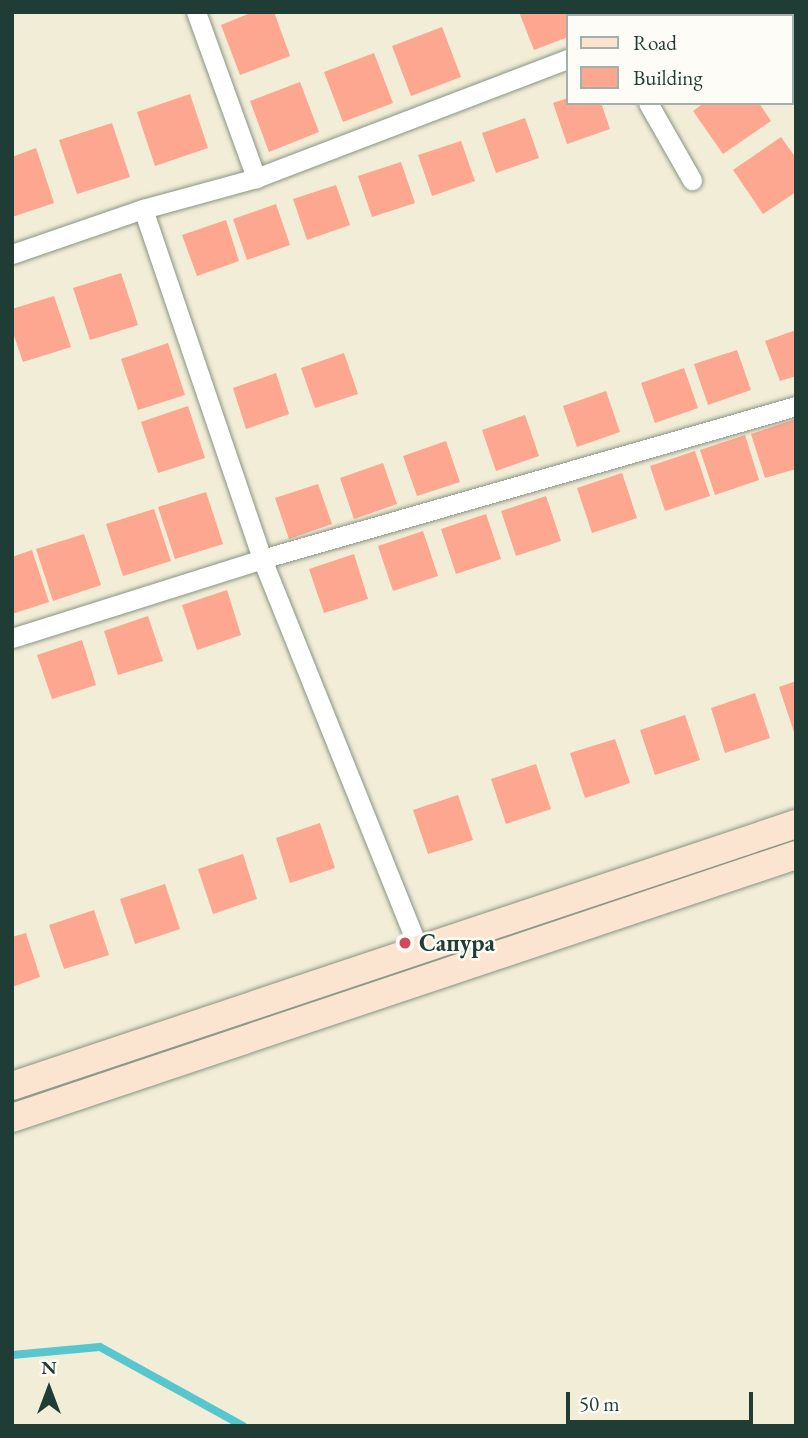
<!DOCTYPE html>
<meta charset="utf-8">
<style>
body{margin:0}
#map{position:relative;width:808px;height:1438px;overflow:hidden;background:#f2edd6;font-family:"EB Garamond",serif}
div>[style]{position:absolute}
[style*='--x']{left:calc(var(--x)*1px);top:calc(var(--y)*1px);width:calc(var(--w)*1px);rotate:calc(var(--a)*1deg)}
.stream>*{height:8px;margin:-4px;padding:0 4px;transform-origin:4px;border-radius:4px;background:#58c6ce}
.building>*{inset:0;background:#fda690}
.roads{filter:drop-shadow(0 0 2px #889585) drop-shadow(0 0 2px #889585)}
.minor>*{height:19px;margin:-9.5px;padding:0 9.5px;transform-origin:9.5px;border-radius:9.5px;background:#fff}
.secondary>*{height:28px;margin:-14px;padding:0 14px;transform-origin:14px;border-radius:14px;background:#fce5d0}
.dots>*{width:19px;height:19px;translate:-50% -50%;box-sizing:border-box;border:4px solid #fdfcf7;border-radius:50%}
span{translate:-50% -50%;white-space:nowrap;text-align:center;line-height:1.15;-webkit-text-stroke:5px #fdfcf7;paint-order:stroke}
.poi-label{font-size:24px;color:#1f3d34;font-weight:700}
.left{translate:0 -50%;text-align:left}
.frame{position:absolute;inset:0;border:14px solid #1f3d34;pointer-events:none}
.legend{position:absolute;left:566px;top:14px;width:228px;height:91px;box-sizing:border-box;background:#fdfcf7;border:2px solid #a4b0a9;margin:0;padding:9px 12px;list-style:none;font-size:21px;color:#1f3d34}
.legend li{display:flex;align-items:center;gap:14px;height:35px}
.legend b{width:35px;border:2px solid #a4b0a9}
.north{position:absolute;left:14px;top:1354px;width:70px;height:70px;-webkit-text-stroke:5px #fdfcf7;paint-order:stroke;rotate:0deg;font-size:19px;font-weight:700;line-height:28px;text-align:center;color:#1f3d34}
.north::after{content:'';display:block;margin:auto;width:24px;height:32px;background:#1f3d34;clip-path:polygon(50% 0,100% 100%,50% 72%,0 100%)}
.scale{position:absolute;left:566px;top:1392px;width:187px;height:32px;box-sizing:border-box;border:4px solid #1f3d34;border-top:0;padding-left:9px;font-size:21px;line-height:24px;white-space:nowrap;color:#1f3d34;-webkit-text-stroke:5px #fdfcf7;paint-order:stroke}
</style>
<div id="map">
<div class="stream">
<div style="--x:12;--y:1355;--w:88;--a:-5.2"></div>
<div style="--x:100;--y:1347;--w:163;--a:28.9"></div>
</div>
<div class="building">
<div style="clip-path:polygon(253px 12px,274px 12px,290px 56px,240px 75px,221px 25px)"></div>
<div style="clip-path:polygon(519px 12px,577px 12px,578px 16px,568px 16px,568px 37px,534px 50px)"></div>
<div style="clip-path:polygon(442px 27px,461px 77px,411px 96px,392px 46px)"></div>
<div style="clip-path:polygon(374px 53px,393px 103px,343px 122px,324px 72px)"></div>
<div style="clip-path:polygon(300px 82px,319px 132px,269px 152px,250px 101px)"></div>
<div style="clip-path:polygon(190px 94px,208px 148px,155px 166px,137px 112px)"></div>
<div style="clip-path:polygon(568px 98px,568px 103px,601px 103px,610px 129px,567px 144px,553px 103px)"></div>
<div style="clip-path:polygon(704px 103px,759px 103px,771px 121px,723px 154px,693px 111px)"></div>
<div style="clip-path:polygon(525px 118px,539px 158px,496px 173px,482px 133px)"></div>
<div style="clip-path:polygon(112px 123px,130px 177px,77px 194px,59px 140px)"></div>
<div style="clip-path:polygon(781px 137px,796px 158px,796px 192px,763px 214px,733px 170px)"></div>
<div style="clip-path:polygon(461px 141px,475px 181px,432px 196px,418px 155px)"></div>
<div style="clip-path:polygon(36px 148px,54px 203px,12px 217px,12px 157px)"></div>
<div style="clip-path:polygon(401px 162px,415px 203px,372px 217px,358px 176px)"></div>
<div style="clip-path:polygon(336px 185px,350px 225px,307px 240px,293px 199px)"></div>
<div style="clip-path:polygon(276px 204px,290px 245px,247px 260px,233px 219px)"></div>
<div style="clip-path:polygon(226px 220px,239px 261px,197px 276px,182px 235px)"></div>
<div style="clip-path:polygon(121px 273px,138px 325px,90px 340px,73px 288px)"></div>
<div style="clip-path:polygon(54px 296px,71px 347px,23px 362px,12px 330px,12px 309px)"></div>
<div style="clip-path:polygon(796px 330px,796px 376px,780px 381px,765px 341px)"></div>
<div style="clip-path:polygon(168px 343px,185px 395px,138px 410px,121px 359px)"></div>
<div style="clip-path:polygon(737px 350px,751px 390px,708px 405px,694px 364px)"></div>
<div style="clip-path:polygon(344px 353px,358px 394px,315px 408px,301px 368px)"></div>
<div style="clip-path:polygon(684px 368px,698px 408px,655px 423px,641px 383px)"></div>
<div style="clip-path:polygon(276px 373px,289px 414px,246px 429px,233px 388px)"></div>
<div style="clip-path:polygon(606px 391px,620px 432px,577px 447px,563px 406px)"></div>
<div style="clip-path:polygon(188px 406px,205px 458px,158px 473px,141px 422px)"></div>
<div style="clip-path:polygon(525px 415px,539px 456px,496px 471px,482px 430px)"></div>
<div style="clip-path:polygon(796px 419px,796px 469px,765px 478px,751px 434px)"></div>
<div style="clip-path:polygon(745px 435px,759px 480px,715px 495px,700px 450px)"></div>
<div style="clip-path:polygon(446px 441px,460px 482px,417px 496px,403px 456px)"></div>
<div style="clip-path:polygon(695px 451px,710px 496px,665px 511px,650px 466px)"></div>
<div style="clip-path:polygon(383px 463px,397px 504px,354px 519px,340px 478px)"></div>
<div style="clip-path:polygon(622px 473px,637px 518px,592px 533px,577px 488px)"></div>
<div style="clip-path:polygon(318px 484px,332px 524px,289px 539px,275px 498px)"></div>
<div style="clip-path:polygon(206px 492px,223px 544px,175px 559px,158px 507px)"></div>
<div style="clip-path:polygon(546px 496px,561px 541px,516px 556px,501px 511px)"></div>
<div style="clip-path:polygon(154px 509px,171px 561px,123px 576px,106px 524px)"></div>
<div style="clip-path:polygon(486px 514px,501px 559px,456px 574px,441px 529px)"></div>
<div style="clip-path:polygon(423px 531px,438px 576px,393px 591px,378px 546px)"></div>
<div style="clip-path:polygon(84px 534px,101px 585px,53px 601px,36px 549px)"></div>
<div style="clip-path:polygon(32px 550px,49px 602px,12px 614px,12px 557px)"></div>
<div style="clip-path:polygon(354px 554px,368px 599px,324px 613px,309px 569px)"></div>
<div style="clip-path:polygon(227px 590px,241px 635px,197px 650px,182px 605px)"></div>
<div style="clip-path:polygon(148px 616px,163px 661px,118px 675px,104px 631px)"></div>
<div style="clip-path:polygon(82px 640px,96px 685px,52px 699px,37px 655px)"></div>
<div style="clip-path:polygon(796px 681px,796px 735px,795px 735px,779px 687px)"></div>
<div style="clip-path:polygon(755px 693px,770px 738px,725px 753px,711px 708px)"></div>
<div style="clip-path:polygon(685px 715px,700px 760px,655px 775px,640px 730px)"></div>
<div style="clip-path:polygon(615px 739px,630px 783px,585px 798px,570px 753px)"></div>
<div style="clip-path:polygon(536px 764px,551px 809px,506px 824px,491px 779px)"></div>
<div style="clip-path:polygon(458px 795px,473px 840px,428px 854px,413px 810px)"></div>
<div style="clip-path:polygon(320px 823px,335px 868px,290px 883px,276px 838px)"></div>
<div style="clip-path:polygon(243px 854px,257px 899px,213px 914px,198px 869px)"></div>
<div style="clip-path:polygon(165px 884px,180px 929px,135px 944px,120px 899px)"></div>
<div style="clip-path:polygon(94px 910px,109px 955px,64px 969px,49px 925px)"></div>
<div style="clip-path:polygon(26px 933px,40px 977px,12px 987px,12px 937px)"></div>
</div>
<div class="roads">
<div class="minor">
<div style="--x:196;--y:12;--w:177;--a:70.1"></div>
<div style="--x:595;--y:12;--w:4;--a:63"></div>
<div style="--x:648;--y:103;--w:89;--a:60.3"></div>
<div style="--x:143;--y:209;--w:370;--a:71.2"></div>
<div style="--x:262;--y:559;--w:424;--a:68.1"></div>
<div style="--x:12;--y:254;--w:139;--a:-19"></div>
<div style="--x:143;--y:209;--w:117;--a:-15.3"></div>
<div style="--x:256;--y:178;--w:334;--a:-20.9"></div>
<div style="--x:12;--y:638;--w:262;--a:-17.5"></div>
<div style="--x:262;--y:559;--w:555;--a:-15.99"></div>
</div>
<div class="secondary">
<div style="--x:12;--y:1086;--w:827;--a:-18.48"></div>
<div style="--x:12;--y:1118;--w:827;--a:-18.54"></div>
</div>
</div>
<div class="dots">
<div style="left:405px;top:943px;background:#d1495b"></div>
</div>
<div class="poi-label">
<span class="left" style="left:419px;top:943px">Сапура</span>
</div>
<div class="frame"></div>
<ul class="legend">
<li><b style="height:9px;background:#fce5d0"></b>Road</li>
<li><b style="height:19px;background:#fda690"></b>Building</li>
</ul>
<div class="north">N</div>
<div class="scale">50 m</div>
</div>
